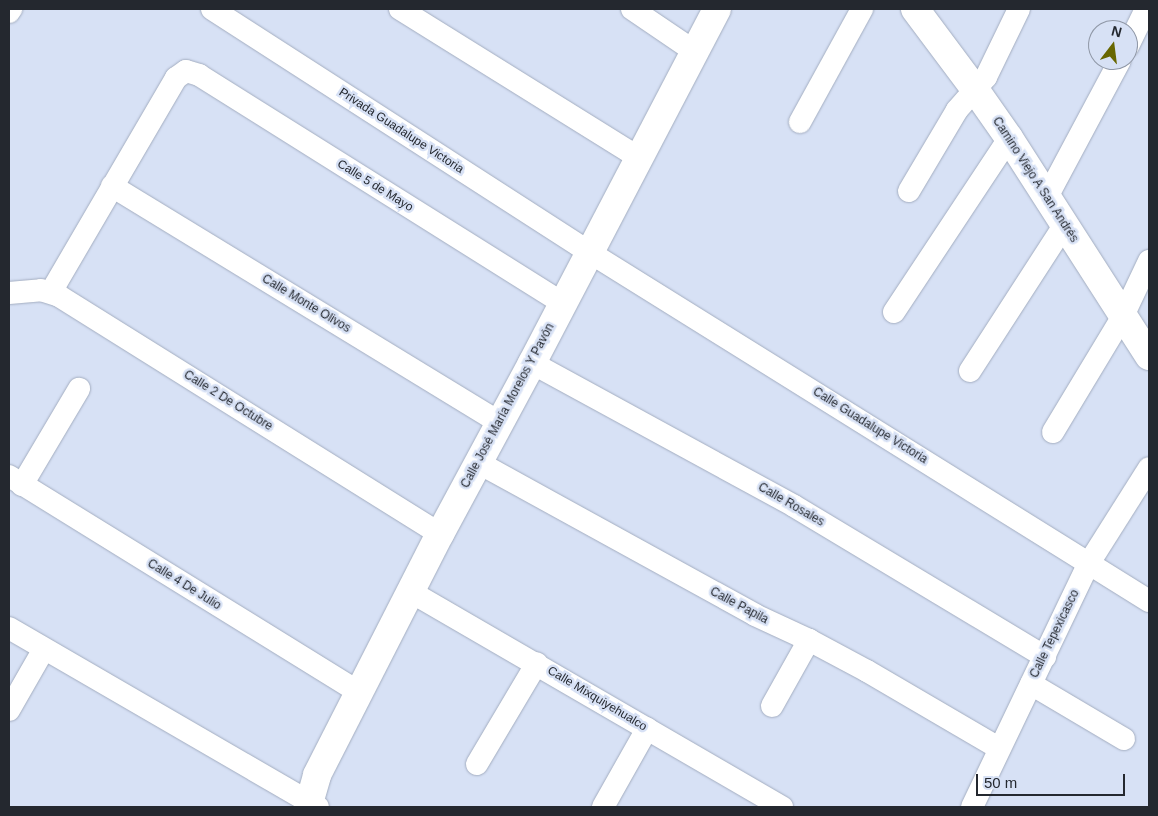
<!DOCTYPE html>
<meta charset="utf-8">
<style>
body{margin:0}
#map{position:relative;width:1158px;height:816px;overflow:hidden;background:#d7e1f5;font-family:Arial,sans-serif}
div>[style]{position:absolute}
[style*='--x']{left:calc(var(--x)*1px);top:calc(var(--y)*1px);width:calc(var(--w)*1px);rotate:calc(var(--a)*1deg)}
.roads{filter:drop-shadow(0 0 1px #a3adc0) drop-shadow(0 0 1px #a3adc0)}
.street>*{height:22px;margin:-11px;padding:0 11px;transform-origin:11px;border-radius:11px;background:#fff}
.secondary>*{height:28px;margin:-14px;padding:0 14px;transform-origin:14px;border-radius:14px;background:#fff}
span{translate:-50% -50%;white-space:nowrap;text-align:center;line-height:1.15;-webkit-text-stroke:5px #d7e1f5;paint-order:stroke}
.street-label{font-size:12px;color:#24282f}
.frame{position:absolute;inset:0;border:10px solid #24282f;pointer-events:none}
.north{position:absolute;left:1088px;top:20px;width:50px;height:50px;box-sizing:border-box;background:#d7e1f5;border:1px solid #8f97a6;border-radius:50%;rotate:15deg;font-size:14px;font-weight:700;line-height:20px;text-align:center;color:#24282f}
.north::after{content:'';display:block;margin:auto;width:18px;height:22px;background:#686701;clip-path:polygon(50% 0,100% 100%,50% 72%,0 100%)}
.scale{position:absolute;left:976px;top:774px;width:149px;height:22px;box-sizing:border-box;border:2px solid #24282f;border-top:0;padding-left:6px;font-size:15px;line-height:18px;white-space:nowrap;color:#24282f;-webkit-text-stroke:4px #d7e1f5;paint-order:stroke}
</style>
<div id="map">
<div class="roads">
<div class="street">
<div style="--x:212;--y:9;--w:449;--a:32.8"></div>
<div style="--x:589;--y:252;--w:660;--a:31.93"></div>
<div style="--x:400;--y:9;--w:282;--a:31.9"></div>
<div style="--x:632;--y:9;--w:75;--a:34.1"></div>
<div style="--x:9;--y:12;--w:4;--a:-56"></div>
<div style="--x:1128;--y:46;--w:41;--a:-64.1"></div>
<div style="--x:800;--y:122;--w:129;--a:-61.2"></div>
<div style="--x:112;--y:186;--w:453;--a:31.4"></div>
<div style="--x:909;--y:191;--w:94;--a:-59.3"></div>
<div style="--x:957;--y:110;--w:44;--a:-48.7"></div>
<div style="--x:986;--y:77;--w:76;--a:-64.1"></div>
<div style="--x:1047;--y:197;--w:155;--a:-61.9"></div>
<div style="--x:51;--y:292;--w:248;--a:-59.7"></div>
<div style="--x:176;--y:78;--w:12;--a:-35"></div>
<div style="--x:186;--y:71;--w:14;--a:17"></div>
<div style="--x:199;--y:75;--w:429;--a:32.1"></div>
<div style="--x:9;--y:293;--w:32;--a:-5"></div>
<div style="--x:41;--y:290;--w:19;--a:18"></div>
<div style="--x:59;--y:296;--w:449;--a:32"></div>
<div style="--x:894;--y:312;--w:209;--a:-56.5"></div>
<div style="--x:532;--y:363;--w:298;--a:28.6"></div>
<div style="--x:794;--y:506;--w:293;--a:31"></div>
<div style="--x:970;--y:371;--w:175;--a:-57.1"></div>
<div style="--x:1053;--y:432;--w:135;--a:-58.9"></div>
<div style="--x:1123;--y:316;--w:61;--a:-64.7"></div>
<div style="--x:479;--y:463;--w:315;--a:28.8"></div>
<div style="--x:755;--y:615;--w:60;--a:24.8"></div>
<div style="--x:809;--y:640;--w:66;--a:28.1"></div>
<div style="--x:867;--y:671;--w:153;--a:30.3"></div>
<div style="--x:9;--y:476;--w:413;--a:31.7"></div>
<div style="--x:22;--y:485;--w:112;--a:-59.3"></div>
<div style="--x:411;--y:592;--w:429;--a:30.1"></div>
<div style="--x:9;--y:628;--w:357;--a:30.1"></div>
<div style="--x:1031;--y:684;--w:108;--a:30.6"></div>
<div style="--x:772;--y:706;--w:76;--a:-60.7"></div>
<div style="--x:9;--y:710;--w:70;--a:-60.2"></div>
<div style="--x:477;--y:764;--w:117;--a:-59.3"></div>
<div style="--x:603;--y:807;--w:90;--a:-60.6"></div>
<div style="--x:972;--y:807;--w:271;--a:-64.4"></div>
<div style="--x:1089;--y:563;--w:112;--a:-57.7"></div>
</div>
<div class="secondary">
<div style="--x:915;--y:9;--w:99;--a:53.2"></div>
<div style="--x:974;--y:88;--w:61;--a:55"></div>
<div style="--x:1009;--y:138;--w:259;--a:57.3"></div>
<div style="--x:308;--y:807;--w:33;--a:-74"></div>
<div style="--x:317;--y:775;--w:271;--a:-63"></div>
<div style="--x:440;--y:534;--w:194;--a:-61.7"></div>
<div style="--x:532;--y:363;--w:399;--a:-62.4"></div>
</div>
</div>
<div class="street-label">
<span style="left:401px;top:131px;rotate:33deg">Privada Guadalupe Victoria</span>
<span style="left:1035px;top:180px;rotate:57deg">Camino Viejo A San Andrés</span>
<span style="left:375px;top:186px;rotate:32deg">Calle 5 de Mayo</span>
<span style="left:306px;top:304px;rotate:31deg">Calle Monte Olivos</span>
<span style="left:228px;top:401px;rotate:32deg">Calle 2 De Octubre</span>
<span style="left:508px;top:406px;rotate:-62deg">Calle José María Morelos Y Pavón</span>
<span style="left:870px;top:426px;rotate:32deg">Calle Guadalupe Victoria</span>
<span style="left:791px;top:505px;rotate:30deg">Calle Rosales</span>
<span style="left:184px;top:585px;rotate:32deg">Calle 4 De Julio</span>
<span style="left:739px;top:606px;rotate:28deg">Calle Papila</span>
<span style="left:1055px;top:634px;rotate:-64deg">Calle Tepexicasco</span>
<span style="left:597px;top:699px;rotate:31deg">Calle Mixquiyehualco</span>
</div>
<div class="frame"></div>
<div class="north">N</div>
<div class="scale">50 m</div>
</div>
